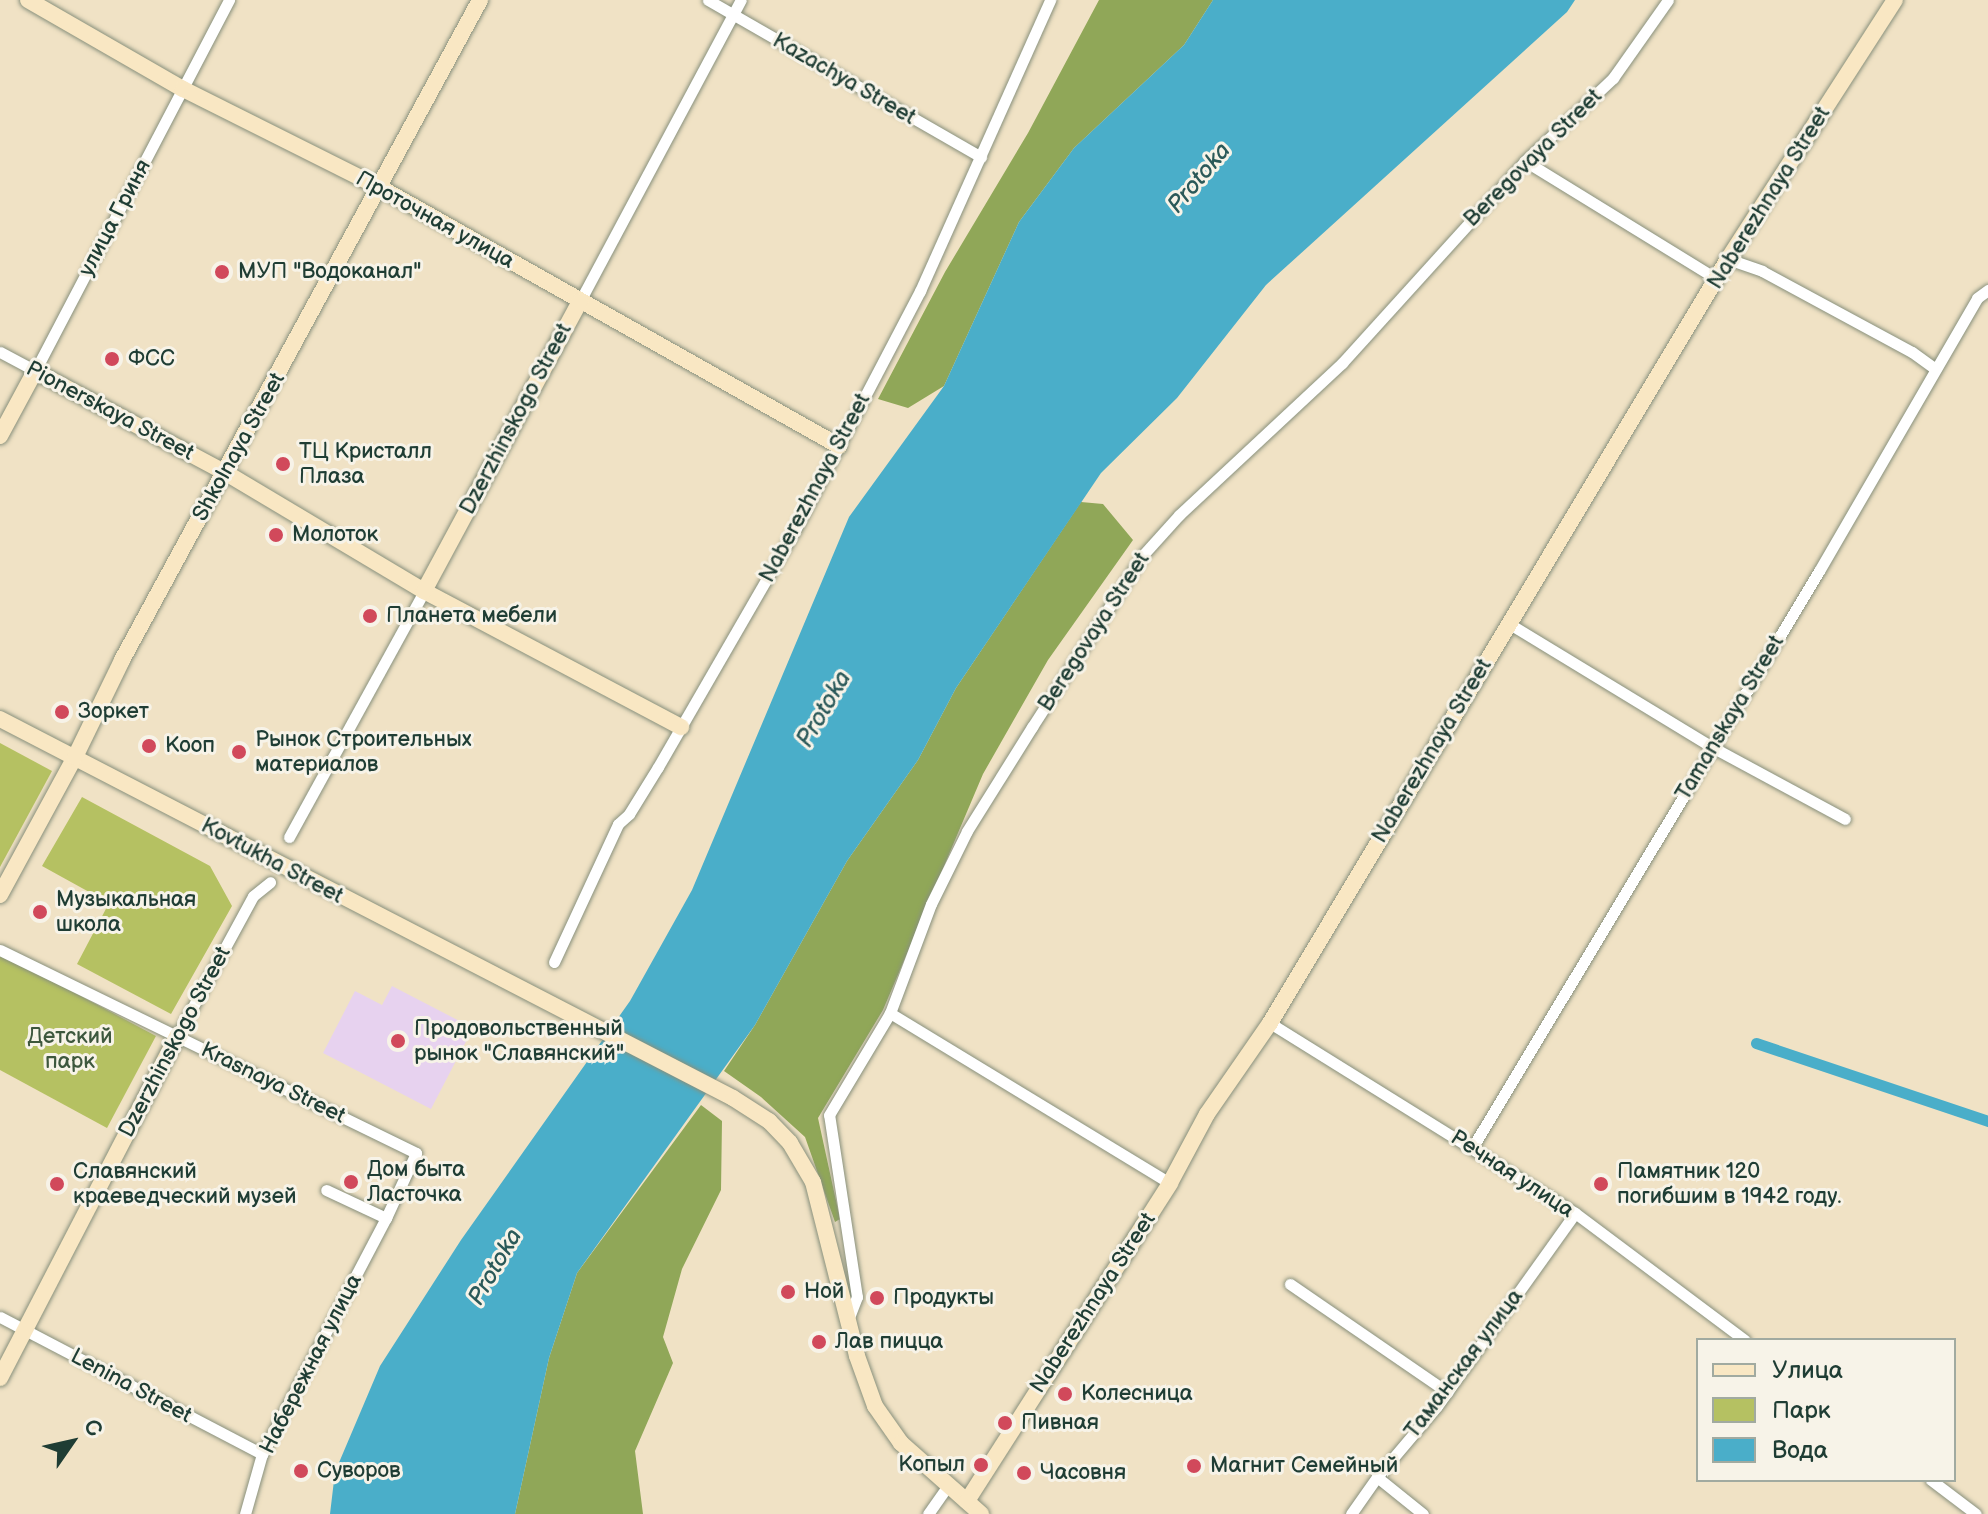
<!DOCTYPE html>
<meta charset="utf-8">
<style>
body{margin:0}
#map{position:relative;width:1988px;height:1514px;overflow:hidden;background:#f0e2c5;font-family:"Balsamiq Sans",sans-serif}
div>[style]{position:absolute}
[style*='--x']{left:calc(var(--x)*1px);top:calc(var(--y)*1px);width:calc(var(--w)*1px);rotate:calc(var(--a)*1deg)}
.built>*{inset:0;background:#e7d2ef}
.green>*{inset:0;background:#b5c162}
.forest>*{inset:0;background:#90a758}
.water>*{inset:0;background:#4aaec9}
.canal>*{height:11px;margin:-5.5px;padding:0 5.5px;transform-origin:5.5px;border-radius:5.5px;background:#4aaec9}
.roads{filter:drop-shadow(0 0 2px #88907c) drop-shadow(0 0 2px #88907c)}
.street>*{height:11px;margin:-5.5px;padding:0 5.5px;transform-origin:5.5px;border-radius:5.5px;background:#fff}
.secondary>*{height:16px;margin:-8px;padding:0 8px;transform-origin:8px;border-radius:8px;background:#f9e7c3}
.dots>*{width:22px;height:22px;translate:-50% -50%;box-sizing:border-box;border:4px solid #f7f3e8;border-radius:50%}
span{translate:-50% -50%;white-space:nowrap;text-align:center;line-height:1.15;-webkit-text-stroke:6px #f7f3e8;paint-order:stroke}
.street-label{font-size:22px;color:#1f3d34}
.poi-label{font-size:22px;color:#1f3d34}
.left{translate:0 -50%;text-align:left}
.right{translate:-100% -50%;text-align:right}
.park-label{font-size:22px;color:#3d573d}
.water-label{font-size:24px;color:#2a5959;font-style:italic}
.legend{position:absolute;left:1696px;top:1338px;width:260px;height:144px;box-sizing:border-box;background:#f7f3e8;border:2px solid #a1aaa0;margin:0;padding:10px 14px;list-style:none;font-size:24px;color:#1f3d34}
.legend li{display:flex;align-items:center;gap:16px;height:40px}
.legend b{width:40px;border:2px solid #a1aaa0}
.north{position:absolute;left:32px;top:1402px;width:80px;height:80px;-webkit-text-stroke:6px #f7f3e8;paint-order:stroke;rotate:56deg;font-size:22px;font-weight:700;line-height:32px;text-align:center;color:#1f3d34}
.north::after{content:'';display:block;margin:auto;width:28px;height:36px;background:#1f3d34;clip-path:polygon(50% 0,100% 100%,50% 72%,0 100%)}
</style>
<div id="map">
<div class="built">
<div style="clip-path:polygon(392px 986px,473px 1028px,431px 1109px,323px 1053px,355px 991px,382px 1005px)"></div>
</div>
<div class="green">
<div style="clip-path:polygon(0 743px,52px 771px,0 867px)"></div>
<div style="clip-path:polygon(82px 797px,210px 866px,232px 906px,171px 1014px,77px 964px,109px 903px,42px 866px)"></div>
<div style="clip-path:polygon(0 953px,156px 1036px,107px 1128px,0 1070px)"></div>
</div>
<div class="forest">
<div style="clip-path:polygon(1099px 0,1213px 0,1184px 45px,1074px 148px,1019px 222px,944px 386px,908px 408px,878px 399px,945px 272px,1028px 133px)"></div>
<div style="clip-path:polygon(1081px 502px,1103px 504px,1133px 540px,1048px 660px,983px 774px,883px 1010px,818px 1118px,840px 1219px,835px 1222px,805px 1137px,761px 1097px,724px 1071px,755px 1025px,847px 861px,918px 760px,956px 688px)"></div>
<div style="clip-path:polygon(701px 1105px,722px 1121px,721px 1190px,682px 1269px,663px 1337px,673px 1363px,635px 1451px,643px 1514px,515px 1514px,549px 1358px,577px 1273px)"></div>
</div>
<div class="water">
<div style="clip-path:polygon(1213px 0,1575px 0,1567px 12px,1266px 285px,1177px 398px,1101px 473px,956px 688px,918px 760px,847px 861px,755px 1025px,577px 1273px,549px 1358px,515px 1514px,330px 1514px,335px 1472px,380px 1366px,461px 1240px,630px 1001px,692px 890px,849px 517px,944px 386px,1019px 222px,1074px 148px,1184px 45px)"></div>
</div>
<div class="canal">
<div style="--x:1756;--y:1043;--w:245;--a:18.6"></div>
</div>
<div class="roads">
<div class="street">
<div style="--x:708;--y:0;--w:315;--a:29.9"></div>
<div style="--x:1525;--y:161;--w:225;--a:31.6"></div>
<div style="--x:1728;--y:259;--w:36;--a:19"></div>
<div style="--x:1762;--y:271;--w:170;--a:28.4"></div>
<div style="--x:1912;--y:352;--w:29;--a:36"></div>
<div style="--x:580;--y:301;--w:341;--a:-61.9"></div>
<div style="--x:0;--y:352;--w:40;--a:28"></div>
<div style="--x:35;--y:371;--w:419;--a:-62.4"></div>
<div style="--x:1508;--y:623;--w:239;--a:31.3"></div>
<div style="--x:1712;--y:747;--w:151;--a:28.4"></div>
<div style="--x:289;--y:837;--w:281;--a:-61.2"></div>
<div style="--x:0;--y:950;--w:463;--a:26"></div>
<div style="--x:416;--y:1153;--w:72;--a:114.8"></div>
<div style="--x:386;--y:1218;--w:66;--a:-155"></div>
<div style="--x:554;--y:962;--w:152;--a:-65.1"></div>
<div style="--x:618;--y:824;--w:15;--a:-42"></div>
<div style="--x:629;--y:814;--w:55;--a:-58.3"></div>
<div style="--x:658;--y:767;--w:274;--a:-60"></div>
<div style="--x:795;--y:530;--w:270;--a:-62.4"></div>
<div style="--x:920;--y:291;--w:319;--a:-65.9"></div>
<div style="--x:890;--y:1013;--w:328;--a:31.3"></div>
<div style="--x:1270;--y:1023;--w:359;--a:31.9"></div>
<div style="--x:1575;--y:1213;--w:212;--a:36.8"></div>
<div style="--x:177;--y:1036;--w:159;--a:-61.5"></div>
<div style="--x:253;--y:896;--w:22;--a:-39"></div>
<div style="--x:1472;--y:1148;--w:673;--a:-58.98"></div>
<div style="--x:1819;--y:571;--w:315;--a:-59.9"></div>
<div style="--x:1977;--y:298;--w:14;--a:-36"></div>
<div style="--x:1290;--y:1284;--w:191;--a:34.5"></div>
<div style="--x:0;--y:1317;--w:296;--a:27.6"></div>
<div style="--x:848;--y:1320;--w:25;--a:-69"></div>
<div style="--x:857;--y:1297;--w:184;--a:-98.7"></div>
<div style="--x:829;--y:1115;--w:119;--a:-59.1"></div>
<div style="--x:890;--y:1013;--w:116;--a:-69.4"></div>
<div style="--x:931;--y:904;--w:81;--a:-63.7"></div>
<div style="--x:967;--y:831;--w:123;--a:-58"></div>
<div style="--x:1032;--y:727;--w:203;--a:-57.2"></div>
<div style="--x:1142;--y:556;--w:55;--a:-47.9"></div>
<div style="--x:1179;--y:515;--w:223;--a:-43"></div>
<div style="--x:1342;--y:363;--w:273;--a:-47.8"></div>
<div style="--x:1525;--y:161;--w:121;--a:-43.3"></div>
<div style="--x:1613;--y:78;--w:95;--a:-54.8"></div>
<div style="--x:1377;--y:1477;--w:59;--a:38.8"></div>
<div style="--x:1931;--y:1480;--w:56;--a:37.1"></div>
<div style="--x:245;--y:1514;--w:62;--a:-74.2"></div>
<div style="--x:262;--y:1454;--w:267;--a:-62.3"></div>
<div style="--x:928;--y:1514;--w:35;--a:-55"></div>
<div style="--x:1351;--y:1514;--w:45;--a:-54.9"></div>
<div style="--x:1377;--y:1477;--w:93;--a:-49.8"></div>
<div style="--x:1437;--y:1406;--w:237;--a:-54.4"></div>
</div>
<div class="secondary">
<div style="--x:28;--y:0;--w:179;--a:29.9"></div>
<div style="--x:183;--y:89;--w:219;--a:26.6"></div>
<div style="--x:379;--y:187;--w:528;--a:29.38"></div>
<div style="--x:0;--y:436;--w:74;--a:-61.7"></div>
<div style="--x:35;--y:371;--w:217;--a:28.1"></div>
<div style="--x:226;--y:473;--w:230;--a:30.8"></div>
<div style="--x:424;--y:591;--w:291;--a:27.9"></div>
<div style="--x:424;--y:591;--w:329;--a:-61.7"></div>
<div style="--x:0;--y:719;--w:825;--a:27.34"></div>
<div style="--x:733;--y:1098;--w:43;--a:32.6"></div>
<div style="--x:769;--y:1121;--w:30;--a:46"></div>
<div style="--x:790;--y:1143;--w:45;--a:59.5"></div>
<div style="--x:813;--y:1182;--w:179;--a:75.8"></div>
<div style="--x:857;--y:1356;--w:53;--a:70.2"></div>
<div style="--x:875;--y:1406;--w:45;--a:54.9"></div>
<div style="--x:901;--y:1443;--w:107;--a:41.6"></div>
<div style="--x:0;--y:895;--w:157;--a:-61.5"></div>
<div style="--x:75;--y:757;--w:108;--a:-64.1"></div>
<div style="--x:122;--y:660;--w:751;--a:-61.52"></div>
<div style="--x:0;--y:1378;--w:385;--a:-62.6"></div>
<div style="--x:967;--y:1501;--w:377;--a:-57.4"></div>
<div style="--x:1170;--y:1183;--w:78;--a:-61.8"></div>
<div style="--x:1207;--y:1114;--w:111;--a:-55.3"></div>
<div style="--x:1270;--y:1023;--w:891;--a:-59.06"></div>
<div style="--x:1728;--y:259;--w:308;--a:-57.2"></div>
</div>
</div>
<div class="dots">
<div style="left:222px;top:272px;background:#d1495b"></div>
<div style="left:112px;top:359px;background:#d1495b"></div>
<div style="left:283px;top:464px;background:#d1495b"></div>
<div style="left:276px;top:535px;background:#d1495b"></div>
<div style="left:370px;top:616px;background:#d1495b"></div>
<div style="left:62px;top:712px;background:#d1495b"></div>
<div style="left:149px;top:746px;background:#d1495b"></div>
<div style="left:239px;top:752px;background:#d1495b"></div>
<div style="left:40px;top:912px;background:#d1495b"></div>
<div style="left:398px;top:1041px;background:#d1495b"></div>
<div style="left:351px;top:1182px;background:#d1495b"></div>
<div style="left:57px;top:1184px;background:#d1495b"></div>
<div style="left:1601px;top:1184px;background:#d1495b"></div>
<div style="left:788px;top:1292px;background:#d1495b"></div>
<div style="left:877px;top:1298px;background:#d1495b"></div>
<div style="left:819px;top:1342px;background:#d1495b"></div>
<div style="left:1065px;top:1394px;background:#d1495b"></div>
<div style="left:1005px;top:1423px;background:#d1495b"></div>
<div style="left:981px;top:1465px;background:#d1495b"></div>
<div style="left:1194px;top:1466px;background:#d1495b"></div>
<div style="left:301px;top:1471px;background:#d1495b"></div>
<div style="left:1024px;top:1473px;background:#d1495b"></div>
</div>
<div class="street-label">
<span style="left:844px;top:79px;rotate:30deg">Kazachya Street</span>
<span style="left:1533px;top:158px;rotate:-45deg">Beregovaya Street</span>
<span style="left:1769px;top:198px;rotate:-58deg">Naberezhnaya Street</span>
<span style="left:115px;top:218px;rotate:-62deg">улица Гриня</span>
<span style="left:435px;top:220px;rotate:29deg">Проточная улица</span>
<span style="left:110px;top:411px;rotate:28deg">Pionerskaya Street</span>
<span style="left:516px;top:419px;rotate:-62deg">Dzerzhinskogo Street</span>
<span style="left:239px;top:447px;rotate:-61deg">Shkolnaya Street</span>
<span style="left:815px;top:488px;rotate:-62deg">Naberezhnaya Street</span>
<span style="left:1094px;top:632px;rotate:-57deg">Beregovaya Street</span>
<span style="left:1730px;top:718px;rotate:-59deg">Tamanskaya Street</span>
<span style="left:1432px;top:751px;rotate:-59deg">Naberezhnaya Street</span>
<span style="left:272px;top:861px;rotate:28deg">Kovtukha Street</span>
<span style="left:175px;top:1042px;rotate:-62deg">Dzerzhinskogo Street</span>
<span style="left:273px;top:1083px;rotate:26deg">Krasnaya Street</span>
<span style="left:1512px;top:1174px;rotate:33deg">Речная улица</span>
<span style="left:1093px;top:1303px;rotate:-57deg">Naberezhnaya Street</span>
<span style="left:311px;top:1364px;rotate:-63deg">Набережная улица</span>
<span style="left:1464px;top:1364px;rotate:-53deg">Таманская улица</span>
<span style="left:131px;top:1386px;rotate:28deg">Lenina Street</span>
</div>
<div class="poi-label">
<span class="left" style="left:238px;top:272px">МУП "Водоканал"</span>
<span class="left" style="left:128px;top:359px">ФСС</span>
<span class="left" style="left:299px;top:464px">ТЦ Кристалл<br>Плаза</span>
<span class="left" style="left:292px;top:535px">Молоток</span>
<span class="left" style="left:386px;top:616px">Планета мебели</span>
<span class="left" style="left:78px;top:712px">Зоркет</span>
<span class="left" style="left:255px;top:752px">Рынок Строительных<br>материалов</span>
<span class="left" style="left:165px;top:746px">Кооп</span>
<span class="left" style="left:56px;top:912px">Музыкальная<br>школа</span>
<span class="left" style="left:414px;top:1041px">Продовольственный<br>рынок "Славянский"</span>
<span class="left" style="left:367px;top:1182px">Дом быта<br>Ласточка</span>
<span class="left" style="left:73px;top:1184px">Славянский<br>краеведческий музей</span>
<span class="left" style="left:1617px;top:1184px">Памятник 120<br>погибшим в 1942 году.</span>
<span class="left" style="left:804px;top:1292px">Ной</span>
<span class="left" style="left:893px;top:1298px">Продукты</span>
<span class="left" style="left:835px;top:1342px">Лав пицца</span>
<span class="left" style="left:1081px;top:1394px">Колесница</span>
<span class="left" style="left:1021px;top:1423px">Пивная</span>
<span class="right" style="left:965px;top:1465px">Копыл</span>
<span class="left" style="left:1210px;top:1466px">Магнит Семейный</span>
<span class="left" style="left:317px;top:1471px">Суворов</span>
<span class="left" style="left:1040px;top:1473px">Часовня</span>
</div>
<div class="park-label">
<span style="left:70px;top:1049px">Детский<br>парк</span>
</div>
<div class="water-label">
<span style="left:1199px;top:178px;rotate:-50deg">Protoka</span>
<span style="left:824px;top:709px;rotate:-60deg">Protoka</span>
<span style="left:495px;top:1267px;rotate:-60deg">Protoka</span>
</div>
<ul class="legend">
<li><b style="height:10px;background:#f9e7c3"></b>Улица</li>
<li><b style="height:22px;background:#b5c162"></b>Парк</li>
<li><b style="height:22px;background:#4aaec9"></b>Вода</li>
</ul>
<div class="north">С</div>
</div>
